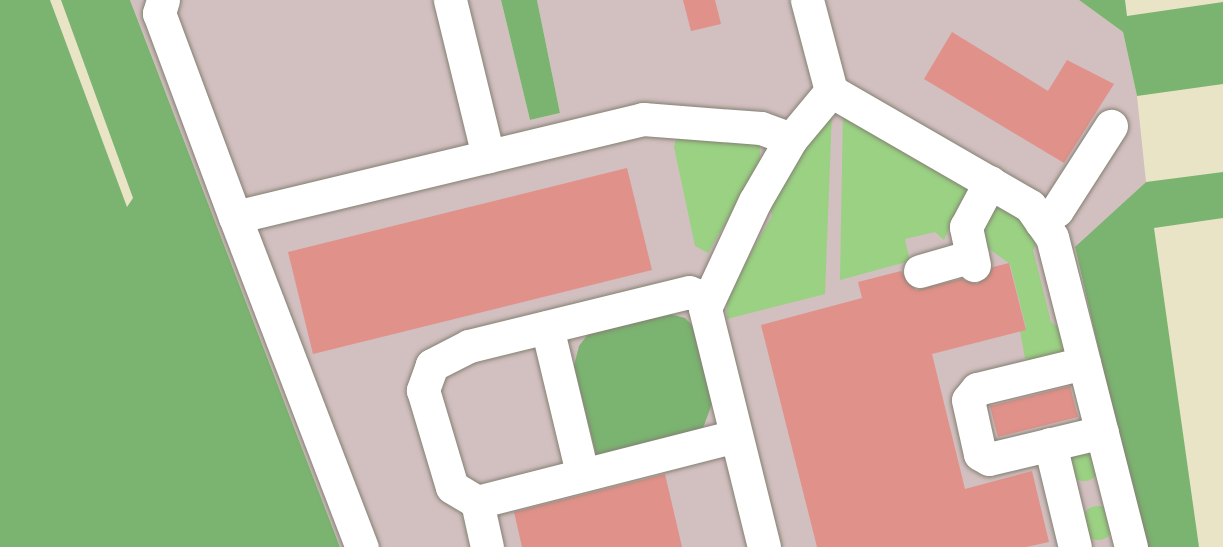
<!DOCTYPE html>
<style>
body{margin:0}
#map{position:relative;width:1223px;height:547px;overflow:hidden;background:#eae4c7;font-family:Kalam,sans-serif}
div>[style]{position:absolute}
[style*='--x']{left:calc(var(--x)*1px);top:calc(var(--y)*1px);width:calc(var(--w)*1px);rotate:calc(var(--a)*1deg)}
.industrial>*{inset:0;background:#d2bfc0}
.green>*{inset:0;background:#9ad183}
.round{border-radius:50%}
.forest>*{inset:0;background:#7bb371}
.building>*{inset:0;background:#e0918a}
.roads{filter:drop-shadow(0 0 2px #838072) drop-shadow(0 0 2px #838072)}
.minor>*{height:33px;margin:-16.5px;padding:0 16.5px;transform-origin:16.5px;border-radius:16.5px;background:#fff}
span{translate:-50% -50%;white-space:nowrap;text-align:center;line-height:1.15;-webkit-text-stroke:5px #f6f6f2;paint-order:stroke}
</style>
<div id="map">
<div class="industrial">
<div style="clip-path:polygon(130px 0,501px 0,530px 120px,560px 113px,537px 0,1079px 0,1123px 32px,1137px 96px,1146px 182px,1075px 248px,1144px 547px,340px 547px)"></div>
</div>
<div class="green">
<div style="clip-path:polygon(843px 111px,968px 189px,944px 240px,935px 232px,905px 239px,910px 261px,840px 280px)"></div>
<div style="clip-path:polygon(832px 112px,825px 294px,727px 319px,727px 294px,772px 216px,769px 201px,814px 124px)"></div>
<div style="clip-path:polygon(747px 134px,760px 146px,760px 164px,708px 253px,695px 246px,674px 147px,677px 135px)"></div>
<div style="clip-path:polygon(998px 205px,1016px 208px,1037px 242px,1033px 250px,1051px 322px,1065px 332px,1062px 353px,1028px 363px,1025px 358px,1020px 331px,1026px 328px,1010px 264px,984px 245px,980px 234px,986px 214px)"></div>
<div class="round" style="left:1068px;top:449px;width:32px;height:32px"></div>
<div class="round" style="left:1081px;top:506px;width:34px;height:34px"></div>
</div>
<div class="forest">
<div style="clip-path:polygon(0 0,50px 0,127px 207px,133px 198px,61px 0,130px 0,340px 547px,0 547px)"></div>
<div style="clip-path:polygon(501px 0,537px 0,560px 113px,530px 120px)"></div>
<div style="clip-path:polygon(1079px 0,1125px 0,1127px 16px,1223px 2px,1223px 84px,1137px 96px,1123px 32px)"></div>
<div style="clip-path:polygon(1223px 172px,1223px 218px,1154px 228px,1199px 547px,1144px 547px,1075px 247px,1146px 182px)"></div>
<div style="clip-path:polygon(663px 312px,685px 318px,699px 332px,713px 401px,703px 428px,597px 458px,574px 366px,579px 346px,592px 329px)"></div>
</div>
<div class="building">
<div style="clip-path:polygon(683px 0,715px 0,721px 24px,691px 31px)"></div>
<div style="clip-path:polygon(952px 32px,1048px 91px,1067px 60px,1114px 84px,1064px 163px,924px 79px)"></div>
<div style="clip-path:polygon(627px 168px,652px 270px,313px 354px,288px 252px)"></div>
<div style="clip-path:polygon(1009px 263px,1026px 330px,932px 354px,965px 489px,1032px 471px,1049px 542px,1026px 547px,817px 547px,761px 325px,862px 298px,858px 282px,901px 271px,916px 290px,961px 279px,977px 284px,993px 267px)"></div>
<div style="clip-path:polygon(1070px 386px,1078px 417px,998px 437px,990px 406px)"></div>
<div style="clip-path:polygon(665px 474px,682px 547px,522px 547px,514px 512px)"></div>
</div>
<div class="roads">
<div class="minor">
<div style="--x:163;--y:0;--w:14;--a:107"></div>
<div style="--x:159;--y:13;--w:218;--a:69.6"></div>
<div style="--x:235;--y:217;--w:420;--a:-13.5"></div>
<div style="--x:643;--y:119;--w:118;--a:4.4"></div>
<div style="--x:761;--y:128;--w:32;--a:20"></div>
<div style="--x:450;--y:0;--w:161;--a:76.3"></div>
<div style="--x:807;--y:0;--w:94;--a:75.2"></div>
<div style="--x:831;--y:91;--w:230;--a:30"></div>
<div style="--x:1030;--y:206;--w:38;--a:55"></div>
<div style="--x:1052;--y:237;--w:320;--a:75.7"></div>
<div style="--x:235;--y:217;--w:354;--a:69"></div>
<div style="--x:1041;--y:222;--w:20;--a:-37"></div>
<div style="--x:1057;--y:210;--w:100;--a:-57.3"></div>
<div style="--x:974;--y:265;--w:39;--a:-102"></div>
<div style="--x:966;--y:227;--w:51;--a:-61.9"></div>
<div style="--x:920;--y:271;--w:54;--a:-16.1"></div>
<div style="--x:708;--y:299;--w:20;--a:-160"></div>
<div style="--x:689;--y:292;--w:227;--a:166.2"></div>
<div style="--x:469;--y:346;--w:42;--a:152.8"></div>
<div style="--x:432;--y:365;--w:27;--a:110"></div>
<div style="--x:423;--y:390;--w:101;--a:73.4"></div>
<div style="--x:452;--y:487;--w:29;--a:31"></div>
<div style="--x:477;--y:502;--w:267;--a:-14.3"></div>
<div style="--x:547;--y:327;--w:150;--a:76.5"></div>
<div style="--x:1084;--y:363;--w:110;--a:166.3"></div>
<div style="--x:977;--y:389;--w:14;--a:129"></div>
<div style="--x:968;--y:400;--w:55;--a:77.5"></div>
<div style="--x:980;--y:454;--w:10;--a:29"></div>
<div style="--x:989;--y:459;--w:116;--a:-13.4"></div>
<div style="--x:1050;--y:444;--w:106;--a:76.4"></div>
<div style="--x:477;--y:502;--w:46;--a:77.5"></div>
<div style="--x:764;--y:547;--w:246;--a:-103.9"></div>
<div style="--x:705;--y:308;--w:118;--a:-65"></div>
<div style="--x:755;--y:201;--w:72;--a:-59.9"></div>
<div style="--x:791;--y:139;--w:62;--a:-50.2"></div>
</div>
</div>
</div>
